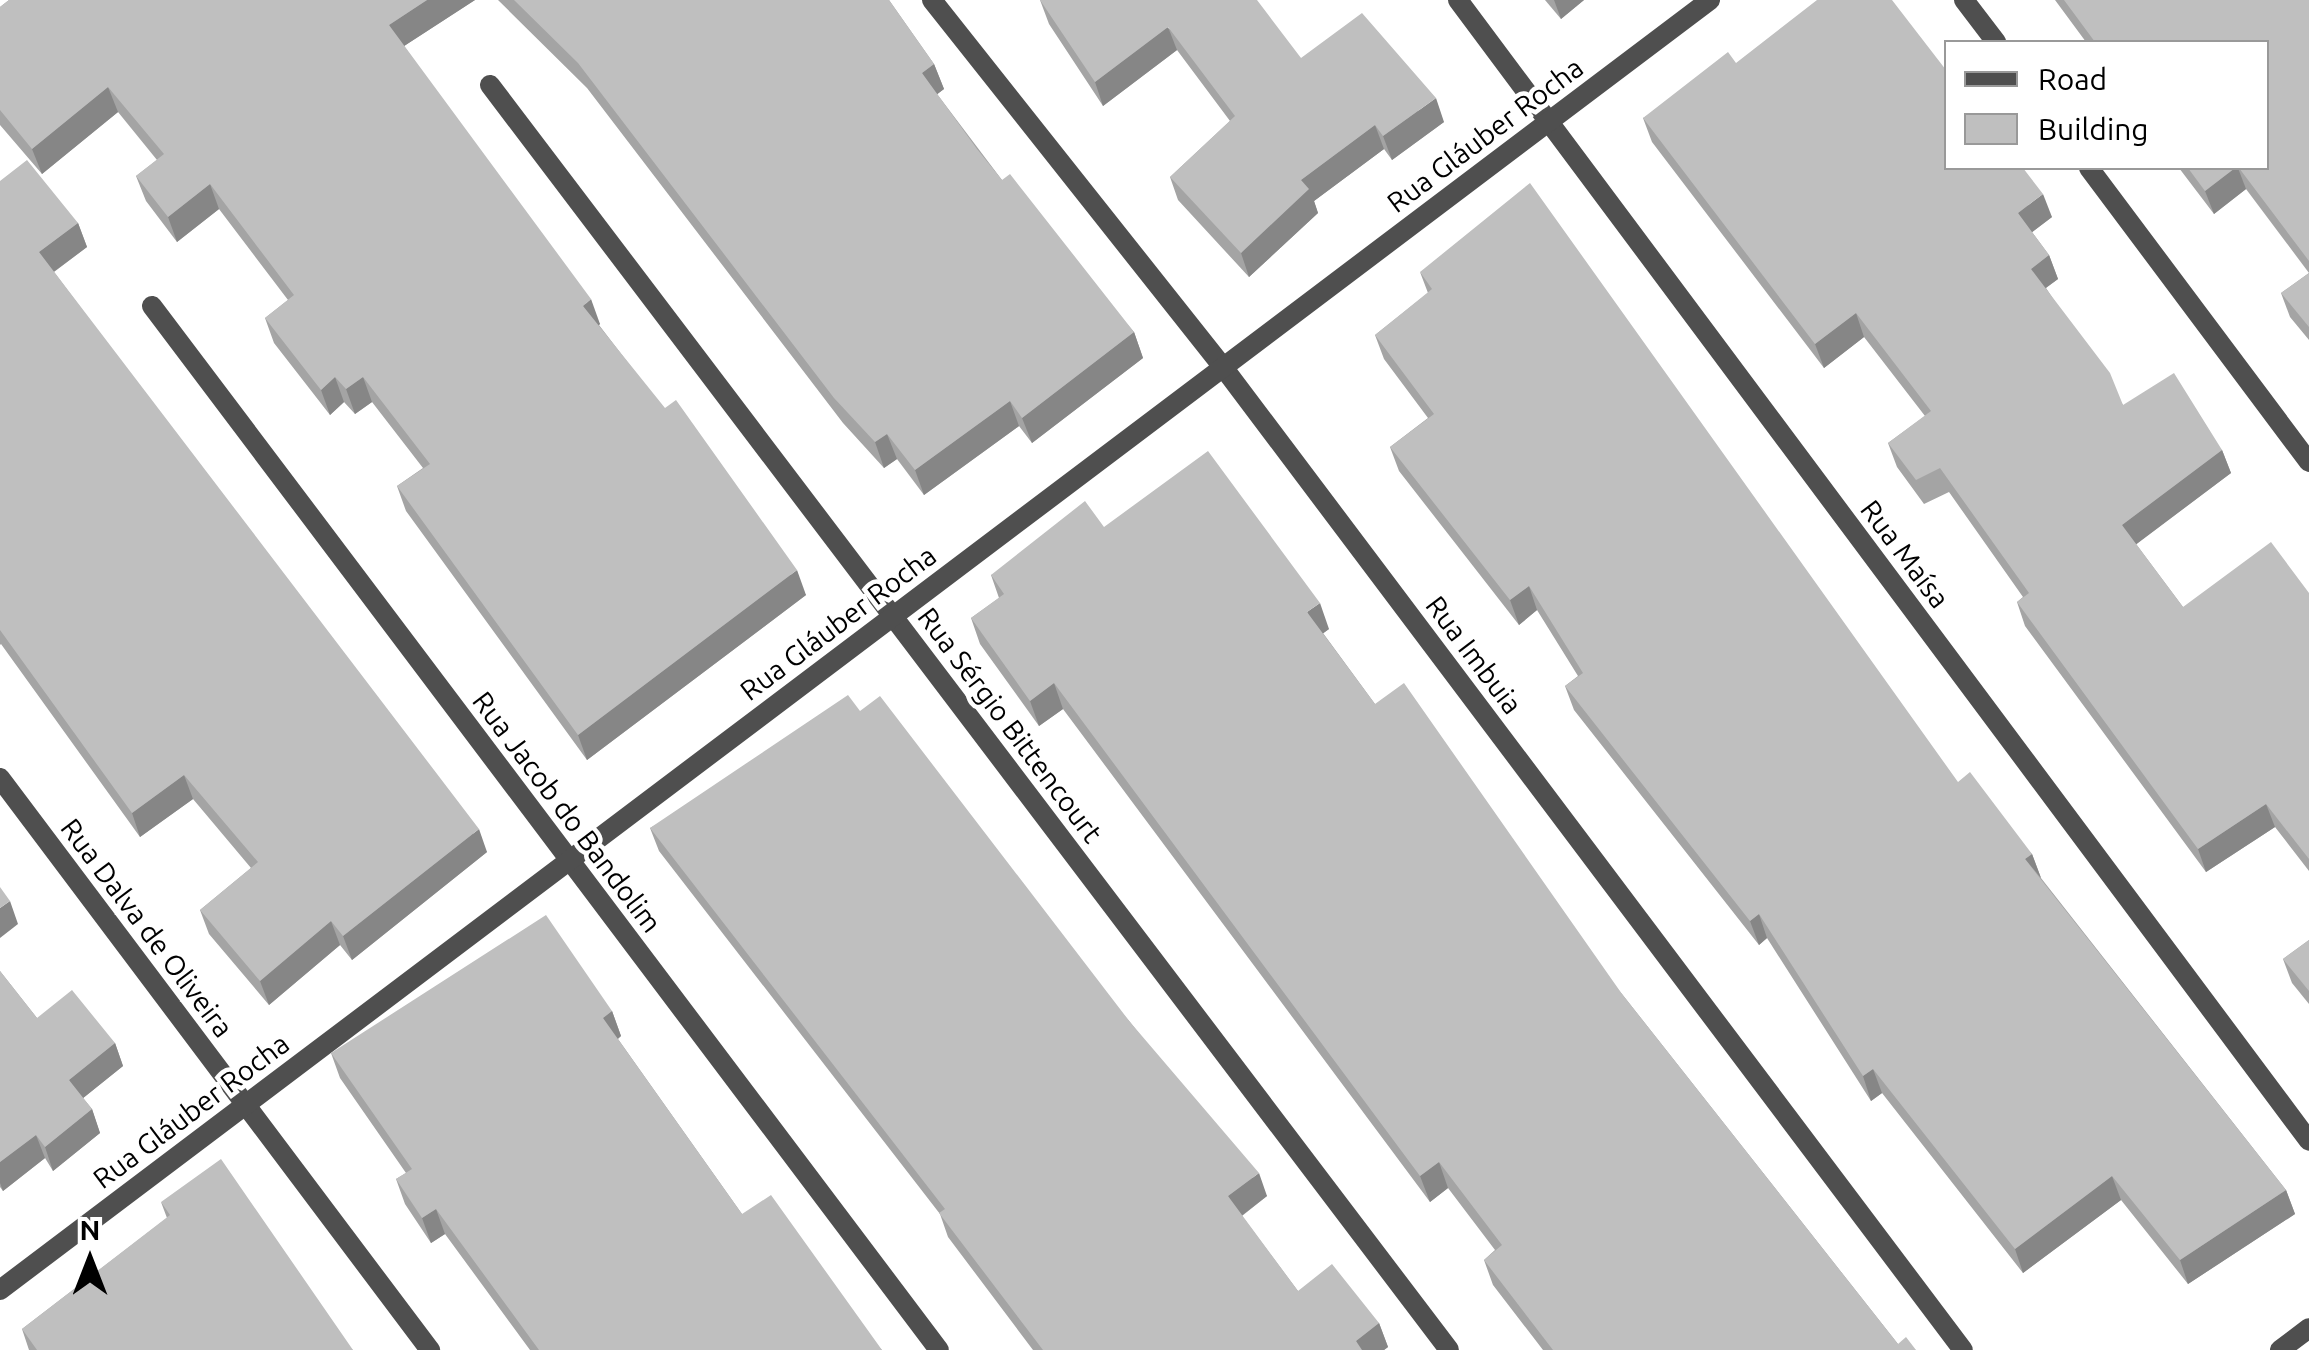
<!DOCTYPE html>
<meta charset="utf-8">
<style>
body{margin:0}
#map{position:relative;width:2309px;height:1350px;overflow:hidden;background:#fff;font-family:Ubuntu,sans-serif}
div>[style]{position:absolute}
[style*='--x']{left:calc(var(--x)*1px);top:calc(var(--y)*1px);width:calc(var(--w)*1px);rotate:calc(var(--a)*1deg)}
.minor>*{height:20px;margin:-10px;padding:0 10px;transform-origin:10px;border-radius:10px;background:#4f4f4f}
.wall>*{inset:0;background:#a4a4a4}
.shaded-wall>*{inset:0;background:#868686}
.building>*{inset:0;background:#bfbfbf}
span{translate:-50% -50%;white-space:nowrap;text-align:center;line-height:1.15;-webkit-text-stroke:9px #fff;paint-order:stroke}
.street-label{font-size:28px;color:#000}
.legend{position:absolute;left:1944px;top:40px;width:325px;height:130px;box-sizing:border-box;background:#fff;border:2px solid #999;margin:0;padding:12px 18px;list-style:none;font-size:30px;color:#000}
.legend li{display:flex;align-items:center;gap:20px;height:50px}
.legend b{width:50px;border:2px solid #999}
.north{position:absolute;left:40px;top:1210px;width:100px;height:100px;-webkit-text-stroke:8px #fff;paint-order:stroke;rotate:0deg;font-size:28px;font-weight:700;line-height:40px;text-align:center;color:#000}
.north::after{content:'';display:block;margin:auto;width:35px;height:45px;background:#000;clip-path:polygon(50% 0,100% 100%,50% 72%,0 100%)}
</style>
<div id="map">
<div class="minor">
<div style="--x:932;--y:0;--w:468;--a:51.6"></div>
<div style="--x:1223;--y:367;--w:1230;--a:53.03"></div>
<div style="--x:1458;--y:0;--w:1423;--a:53.28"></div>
<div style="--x:1964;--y:0;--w:53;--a:52.7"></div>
<div style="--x:490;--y:85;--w:1587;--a:52.83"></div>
<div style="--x:2089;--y:168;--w:367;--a:53.2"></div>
<div style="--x:152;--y:306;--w:1307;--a:52.99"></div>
<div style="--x:0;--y:778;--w:716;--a:53.07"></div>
<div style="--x:0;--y:1290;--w:2142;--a:-37.03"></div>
<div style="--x:2280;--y:1350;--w:36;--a:-37"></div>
</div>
<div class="wall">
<div style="clip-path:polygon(9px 0,475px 0,404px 46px,600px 324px,599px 325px,806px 595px,587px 760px,406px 511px,397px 486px,423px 468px,372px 402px,355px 414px,344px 402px,330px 415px,274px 343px,265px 318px,288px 300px,219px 209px,177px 242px,146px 201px,136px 176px,157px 160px,118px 112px,42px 174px,0 125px,0 7px)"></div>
<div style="clip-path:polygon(498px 0,889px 0,934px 64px,944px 89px,937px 94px,1002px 180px,1134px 332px,1143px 358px,1032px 443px,1019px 426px,924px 495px,897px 459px,884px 468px,843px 423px,587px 88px)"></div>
<div style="clip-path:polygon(1040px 0,1301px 58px,1444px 122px,1392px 160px,1384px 149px,1314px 201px,1318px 213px,1249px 277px,1178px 200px,1170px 177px,1230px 121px,1177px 50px,1103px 106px,1049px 24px)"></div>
<div style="clip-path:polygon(1545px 0,1584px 0,1561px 19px)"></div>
<div style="clip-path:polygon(2055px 0,2309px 0,2309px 340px,2290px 317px,2281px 293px,2309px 273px,2246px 189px,2214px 214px,2179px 168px,2266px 168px,2266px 42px,2086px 42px)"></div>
<div style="clip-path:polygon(1736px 63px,2052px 217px,2032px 232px,2049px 255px,2058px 279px,2046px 288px,2123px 405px,2222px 450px,2231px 473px,2136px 544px,2183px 607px,2309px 593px,2309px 871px,2275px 827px,2206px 872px,2025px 626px,2017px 602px,2023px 597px,1949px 492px,1924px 504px,1897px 467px,1888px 443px,1925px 416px,1864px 337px,1824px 368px,1652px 142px,1643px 118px)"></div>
<div style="clip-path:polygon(0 181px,78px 223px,87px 247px,54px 272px,487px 852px,352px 960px,340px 945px,269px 1005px,209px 934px,200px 910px,251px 868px,193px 799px,140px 837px,1px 644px,0 645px)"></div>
<div style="clip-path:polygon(1420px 272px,2032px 854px,2041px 878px,2286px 1190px,2295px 1214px,2188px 1284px,2121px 1200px,2023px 1273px,1882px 1093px,1871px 1101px,1767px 938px,1759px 945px,1574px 710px,1565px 686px,1578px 676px,1537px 610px,1519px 625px,1399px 471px,1390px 447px,1428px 418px,1384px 359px,1375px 335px,1428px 293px)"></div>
<div style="clip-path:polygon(1104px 527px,1329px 629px,1323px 633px,1375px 704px,1622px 994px,1898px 1344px,1916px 1350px,1543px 1350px,1493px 1285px,1484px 1260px,1495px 1250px,1448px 1188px,1430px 1202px,1063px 709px,1039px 726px,980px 644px,971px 618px,999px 598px,991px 575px)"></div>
<div style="clip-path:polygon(860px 711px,1130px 1022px,1267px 1196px,1242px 1216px,1298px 1291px,1379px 1323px,1388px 1347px,1384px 1350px,1033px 1350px,948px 1237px,940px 1214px,659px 851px,650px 828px)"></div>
<div style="clip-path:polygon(2309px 940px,2309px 1004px,2292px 983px,2283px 959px)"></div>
<div style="clip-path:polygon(0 971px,37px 1018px,115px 1043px,123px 1066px,83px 1098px,92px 1109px,100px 1133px,53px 1171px,45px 1158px,3px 1191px,0 1187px)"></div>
<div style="clip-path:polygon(612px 1011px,621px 1036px,618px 1039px,742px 1214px,882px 1350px,530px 1350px,445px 1234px,431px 1243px,405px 1204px,396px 1179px,406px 1173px,340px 1078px,331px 1053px)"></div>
<div style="clip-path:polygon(161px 1202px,353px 1350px,29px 1350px,22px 1329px,167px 1218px)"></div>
</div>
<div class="shaded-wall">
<div style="clip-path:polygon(427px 0,475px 0,398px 50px,389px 25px)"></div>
<div style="clip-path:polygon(1554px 0,1584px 0,1561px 19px)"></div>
<div style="clip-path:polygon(1168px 27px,1177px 50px,1103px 106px,1095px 82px)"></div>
<div style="clip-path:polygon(934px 64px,944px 89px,931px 99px,922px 73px)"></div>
<div style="clip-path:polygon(108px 87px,118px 112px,42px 174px,32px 149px)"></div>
<div style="clip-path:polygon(1436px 98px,1444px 122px,1392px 160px,1383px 136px)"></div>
<div style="clip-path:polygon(1375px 125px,1384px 149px,1314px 201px,1318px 213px,1249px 277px,1241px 253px,1301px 180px)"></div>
<div style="clip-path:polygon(2235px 168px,2238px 168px,2246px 189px,2214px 214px,2205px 191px)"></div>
<div style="clip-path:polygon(210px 184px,219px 209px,177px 242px,168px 217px)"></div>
<div style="clip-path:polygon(2043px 194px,2052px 217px,2027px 236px,2018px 213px)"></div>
<div style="clip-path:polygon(78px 223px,87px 247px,48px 276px,39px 252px)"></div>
<div style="clip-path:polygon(2049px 255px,2058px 279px,2040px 292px,2031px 269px)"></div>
<div style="clip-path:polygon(591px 299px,600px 324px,592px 331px,583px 306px)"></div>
<div style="clip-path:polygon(1856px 313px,1864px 337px,1824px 368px,1815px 344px)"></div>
<div style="clip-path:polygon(1134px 332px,1143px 358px,1032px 443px,1022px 418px)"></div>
<div style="clip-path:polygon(335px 377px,344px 402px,330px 415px,321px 390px)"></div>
<div style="clip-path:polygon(363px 377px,372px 402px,355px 414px,346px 389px)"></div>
<div style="clip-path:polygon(1010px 401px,1019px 426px,924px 495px,915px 470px)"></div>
<div style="clip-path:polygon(887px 434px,897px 459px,884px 468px,875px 442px)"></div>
<div style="clip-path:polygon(2222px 450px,2231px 473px,2130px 549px,2122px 525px)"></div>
<div style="clip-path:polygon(797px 570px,806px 595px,587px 760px,578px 735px)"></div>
<div style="clip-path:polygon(1529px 586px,1537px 610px,1519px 625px,1510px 600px)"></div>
<div style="clip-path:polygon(1320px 603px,1329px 629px,1317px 638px,1307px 612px)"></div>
<div style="clip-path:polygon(1054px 683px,1063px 709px,1039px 726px,1030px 701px)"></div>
<div style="clip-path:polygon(184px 775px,193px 799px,140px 837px,132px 813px)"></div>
<div style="clip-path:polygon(2266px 804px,2275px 827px,2206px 872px,2198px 849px)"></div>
<div style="clip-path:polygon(479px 829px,487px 852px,352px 960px,343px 936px)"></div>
<div style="clip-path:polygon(2032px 854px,2041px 878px,2025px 859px)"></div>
<div style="clip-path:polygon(10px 901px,18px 924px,0 938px,0 908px)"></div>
<div style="clip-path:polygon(1759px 914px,1767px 938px,1759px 945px,1750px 921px)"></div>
<div style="clip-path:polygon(331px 921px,340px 945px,269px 1005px,260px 981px)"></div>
<div style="clip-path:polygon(612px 1011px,621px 1036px,612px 1043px,603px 1018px)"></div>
<div style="clip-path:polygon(115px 1043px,123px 1066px,77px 1103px,69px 1080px)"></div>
<div style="clip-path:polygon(1873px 1069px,1882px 1093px,1871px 1101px,1863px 1076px)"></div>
<div style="clip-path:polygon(92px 1109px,100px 1133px,53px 1171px,45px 1147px)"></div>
<div style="clip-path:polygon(36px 1135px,45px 1158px,3px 1191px,0 1183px,0 1162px)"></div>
<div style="clip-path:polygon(1439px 1162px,1448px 1188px,1430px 1202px,1420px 1176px)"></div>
<div style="clip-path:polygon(1259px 1173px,1267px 1196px,1236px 1220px,1228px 1196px)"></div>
<div style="clip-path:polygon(2112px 1176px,2121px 1200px,2023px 1273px,2015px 1249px)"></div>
<div style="clip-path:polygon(2286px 1190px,2295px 1214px,2188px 1284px,2180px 1260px)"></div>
<div style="clip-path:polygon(436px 1209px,445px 1234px,431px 1243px,422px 1218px)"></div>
<div style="clip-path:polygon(1379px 1323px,1388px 1347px,1384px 1350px,1359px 1350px,1356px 1341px)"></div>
</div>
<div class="building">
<div style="clip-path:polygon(9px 0,427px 0,389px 25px,591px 299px,583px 306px,665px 408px,676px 400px,797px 570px,578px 735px,397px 486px,430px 464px,363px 377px,346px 389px,335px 377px,321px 390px,265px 318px,294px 295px,210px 184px,168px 217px,136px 176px,164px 154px,108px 87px,32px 149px,0 110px,0 7px)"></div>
<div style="clip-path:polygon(514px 0,889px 0,934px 64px,922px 73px,977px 149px,1002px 180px,1010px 174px,1134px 332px,1022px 418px,1010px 401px,915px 470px,887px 434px,875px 442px,834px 398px,578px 63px)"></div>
<div style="clip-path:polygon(1040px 0,1257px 0,1301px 58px,1362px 13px,1436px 98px,1383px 136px,1375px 125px,1301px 180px,1309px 189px,1241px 253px,1170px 177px,1235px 116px,1168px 27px,1095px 82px)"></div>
<div style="clip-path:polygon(1817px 0,1892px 0,1946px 70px,1946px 168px,2023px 168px,2043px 194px,2018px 213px,2049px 255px,2031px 269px,2110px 373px,2123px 405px,2174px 373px,2222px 450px,2122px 525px,2183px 607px,2271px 542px,2309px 593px,2309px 859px,2266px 804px,2198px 849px,2017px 602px,2029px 593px,1940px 468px,1916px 480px,1888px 443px,1931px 411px,1856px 313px,1815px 344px,1643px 118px,1728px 52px,1736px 63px)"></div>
<div style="clip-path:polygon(2064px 0,2309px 0,2309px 261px,2239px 168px,2266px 168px,2266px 42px,2095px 42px)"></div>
<div style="clip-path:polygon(27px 160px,78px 223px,39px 252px,479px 829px,343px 936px,331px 921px,260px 981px,200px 910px,258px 862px,184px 775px,132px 813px,0 630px,0 181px)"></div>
<div style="clip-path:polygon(2188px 168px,2235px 168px,2205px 191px)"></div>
<div style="clip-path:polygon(1530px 183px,1958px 782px,1970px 772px,2032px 854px,2025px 859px,2286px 1190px,2180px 1260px,2112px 1176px,2015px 1249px,1873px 1069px,1863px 1076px,1759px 914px,1750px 921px,1565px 686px,1583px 673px,1529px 586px,1510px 600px,1390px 447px,1434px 414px,1375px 335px,1432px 289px,1420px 272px)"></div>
<div style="clip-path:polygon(2309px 273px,2309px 327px,2281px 293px)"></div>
<div style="clip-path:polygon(1208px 451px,1320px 603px,1307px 612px,1375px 704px,1404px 683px,1622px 994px,1898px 1344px,1906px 1337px,1916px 1350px,1553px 1350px,1484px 1260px,1502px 1245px,1439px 1162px,1420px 1176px,1054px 683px,1030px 701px,971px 618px,1004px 594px,991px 575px,1085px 501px,1104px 527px)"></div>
<div style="clip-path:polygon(848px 695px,860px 711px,880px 696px,1130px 1022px,1259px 1173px,1228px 1196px,1298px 1291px,1332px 1264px,1379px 1323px,1356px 1341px,1362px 1350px,1043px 1350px,939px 1213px,945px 1209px,650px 828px)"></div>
<div style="clip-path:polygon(0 887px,10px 901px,0 908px)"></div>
<div style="clip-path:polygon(546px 915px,612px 1011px,603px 1018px,742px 1214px,771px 1195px,882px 1350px,539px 1350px,436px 1209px,422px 1218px,396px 1179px,412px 1169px,331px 1053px)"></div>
<div style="clip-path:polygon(2309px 940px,2309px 991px,2283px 959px)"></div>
<div style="clip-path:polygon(0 971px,37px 1018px,72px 990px,115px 1043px,69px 1080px,92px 1109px,45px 1147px,36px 1135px,0 1162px)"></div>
<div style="clip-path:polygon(221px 1159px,353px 1350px,37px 1350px,22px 1329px,170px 1215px,161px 1202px)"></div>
</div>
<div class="street-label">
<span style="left:1485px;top:135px;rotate:-37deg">Rua Gláuber Rocha</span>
<span style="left:1905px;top:554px;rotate:53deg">Rua Maísa</span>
<span style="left:838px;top:623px;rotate:-37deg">Rua Gláuber Rocha</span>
<span style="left:1474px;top:655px;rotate:53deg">Rua Imbuia</span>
<span style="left:1010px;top:725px;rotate:53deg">Rua Sérgio Bittencourt</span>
<span style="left:567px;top:812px;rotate:53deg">Rua Jacob do Bandolim</span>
<span style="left:147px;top:928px;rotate:53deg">Rua Dalva de Oliveira</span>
<span style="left:191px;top:1111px;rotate:-37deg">Rua Gláuber Rocha</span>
</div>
<ul class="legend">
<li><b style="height:12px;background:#4f4f4f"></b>Road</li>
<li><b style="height:28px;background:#bfbfbf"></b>Building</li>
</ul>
<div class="north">N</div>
</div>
